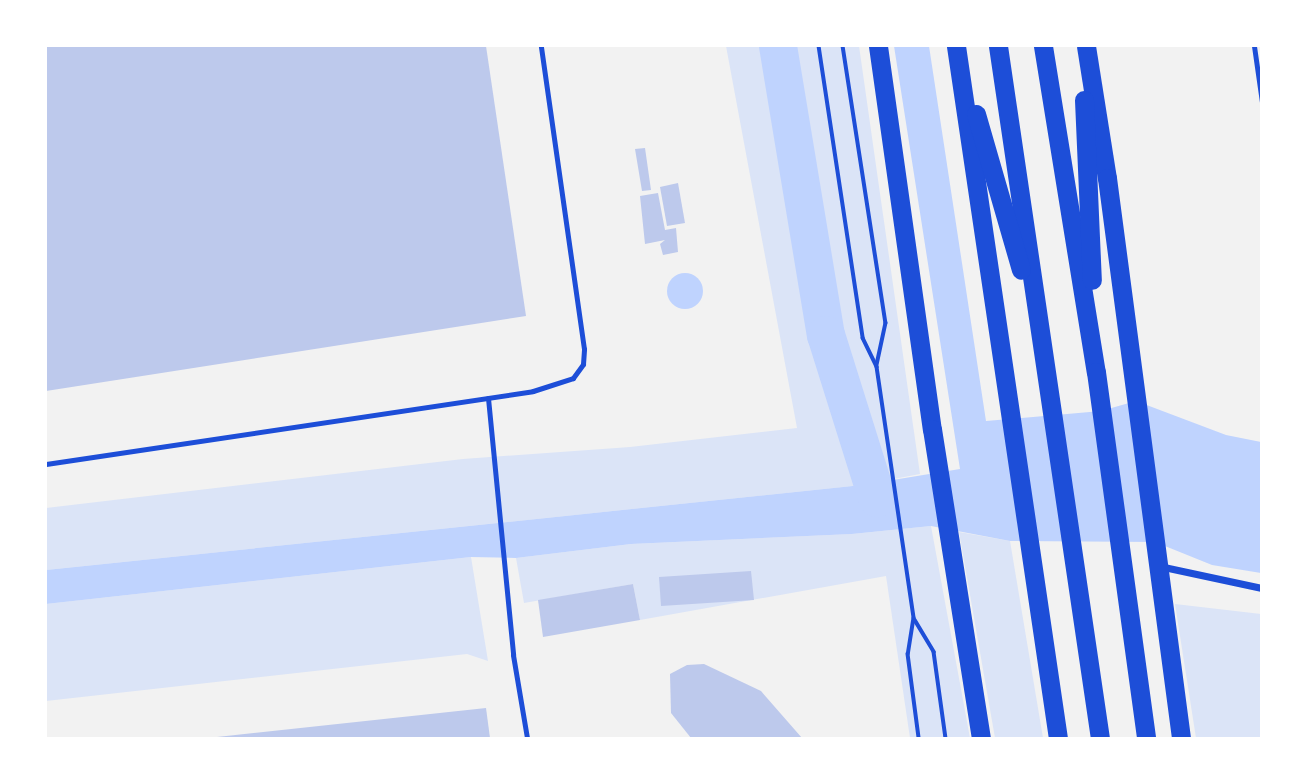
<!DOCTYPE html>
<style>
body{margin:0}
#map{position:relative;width:1307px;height:784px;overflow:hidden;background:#f2f2f2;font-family:"Roboto Condensed",sans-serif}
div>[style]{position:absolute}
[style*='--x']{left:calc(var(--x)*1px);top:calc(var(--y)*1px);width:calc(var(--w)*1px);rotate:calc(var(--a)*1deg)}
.green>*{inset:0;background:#dbe4f7}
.water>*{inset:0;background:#bfd3fe}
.round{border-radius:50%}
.river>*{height:38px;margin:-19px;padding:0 19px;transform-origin:19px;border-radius:19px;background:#bfd3fe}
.building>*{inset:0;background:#bdc9ec}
.path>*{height:3.5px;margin:-1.75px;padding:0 1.75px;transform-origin:1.75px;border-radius:1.75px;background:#1d4ed8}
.service>*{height:5px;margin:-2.5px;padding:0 2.5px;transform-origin:2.5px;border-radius:2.5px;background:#1d4ed8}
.minor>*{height:7px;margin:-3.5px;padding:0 3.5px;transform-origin:3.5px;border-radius:3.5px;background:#1d4ed8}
.trunk>*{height:19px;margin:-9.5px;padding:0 9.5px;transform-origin:9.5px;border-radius:9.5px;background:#1d4ed8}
span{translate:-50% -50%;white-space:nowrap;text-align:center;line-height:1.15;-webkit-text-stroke:7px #fff;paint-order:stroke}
.frame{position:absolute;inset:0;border:47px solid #fff;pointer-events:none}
</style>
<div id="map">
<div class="green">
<div style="clip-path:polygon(726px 46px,859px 46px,920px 474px,862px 485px,46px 570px,46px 508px,463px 459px,630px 447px,797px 428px)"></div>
<div style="clip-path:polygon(931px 526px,970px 738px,910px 738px,886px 576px,640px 620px,633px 584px,524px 603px,516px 558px,631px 544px,852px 534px)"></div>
<div style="clip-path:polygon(959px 532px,1010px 541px,1043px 738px,995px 738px)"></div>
<div style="clip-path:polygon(471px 557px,488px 661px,467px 654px,46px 701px,46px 604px)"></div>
<div style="clip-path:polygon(1175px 604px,1261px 614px,1261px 738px,1196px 738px)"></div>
</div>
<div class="water">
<div style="clip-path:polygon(894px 46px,929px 46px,986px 421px,1101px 411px,1136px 401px,1226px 435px,1261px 442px,1261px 573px,1212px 565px,1155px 542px,1010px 541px,931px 526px,852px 534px,631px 544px,516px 558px,471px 557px,46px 604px,46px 570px,862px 485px,960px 469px)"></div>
<div class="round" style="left:667px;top:273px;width:36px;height:36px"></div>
</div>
<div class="river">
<div style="--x:778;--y:46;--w:293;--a:80.6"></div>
<div style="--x:826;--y:335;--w:171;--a:72.6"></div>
</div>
<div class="building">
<div style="clip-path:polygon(46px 46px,486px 46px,526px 316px,46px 391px)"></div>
<div style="clip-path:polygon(645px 148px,651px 190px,642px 191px,635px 149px)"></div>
<div style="clip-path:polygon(678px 183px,685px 223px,667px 226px,660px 187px)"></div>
<div style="clip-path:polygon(658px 193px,665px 230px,676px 228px,678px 252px,663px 255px,660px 244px,665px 240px,645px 244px,640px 196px)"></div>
<div style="clip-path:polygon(751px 571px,754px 600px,661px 606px,659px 577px)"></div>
<div style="clip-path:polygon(633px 584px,640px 620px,543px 637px,538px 600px)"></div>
<div style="clip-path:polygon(704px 664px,761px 691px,802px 738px,691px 738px,671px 713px,670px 674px,687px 665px)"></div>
<div style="clip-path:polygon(486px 708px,490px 738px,217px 738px,217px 737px)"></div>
</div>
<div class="path">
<div style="--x:819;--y:46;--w:295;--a:81.4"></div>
<div style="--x:863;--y:338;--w:32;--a:64"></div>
<div style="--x:877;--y:367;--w:254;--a:81.6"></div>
<div style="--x:914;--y:618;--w:36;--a:99"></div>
<div style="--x:908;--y:654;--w:85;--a:82.5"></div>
<div style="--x:843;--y:46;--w:280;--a:81.2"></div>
<div style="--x:886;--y:323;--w:43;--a:102.1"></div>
<div style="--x:915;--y:620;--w:37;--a:59"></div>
<div style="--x:934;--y:652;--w:87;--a:82.1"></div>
</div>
<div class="service">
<div style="--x:1254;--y:46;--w:57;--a:81.9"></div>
<div style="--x:488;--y:398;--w:258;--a:84.4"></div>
<div style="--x:513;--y:655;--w:84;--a:80.4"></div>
<div style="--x:46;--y:464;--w:492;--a:-8.5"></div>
<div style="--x:533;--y:391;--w:42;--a:-18"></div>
<div style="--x:573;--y:378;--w:17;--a:-54"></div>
<div style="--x:583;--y:364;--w:15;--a:-86"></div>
<div style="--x:584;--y:349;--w:306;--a:-98.1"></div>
</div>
<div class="minor">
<div style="--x:1159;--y:566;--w:105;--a:12.1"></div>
</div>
<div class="trunk">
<div style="--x:878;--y:46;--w:387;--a:82"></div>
<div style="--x:932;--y:429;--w:313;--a:81"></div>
<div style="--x:956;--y:46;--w:699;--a:81.62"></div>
<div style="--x:998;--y:46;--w:699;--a:81.62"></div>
<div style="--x:1043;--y:46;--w:330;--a:80.8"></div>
<div style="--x:1096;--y:372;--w:369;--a:82.2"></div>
<div style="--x:1086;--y:46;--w:134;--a:81"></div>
<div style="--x:1107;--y:178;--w:565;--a:82.47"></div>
<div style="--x:1084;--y:100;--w:180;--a:87.5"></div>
<div style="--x:976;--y:114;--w:162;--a:73.9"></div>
</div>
<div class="frame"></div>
</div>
